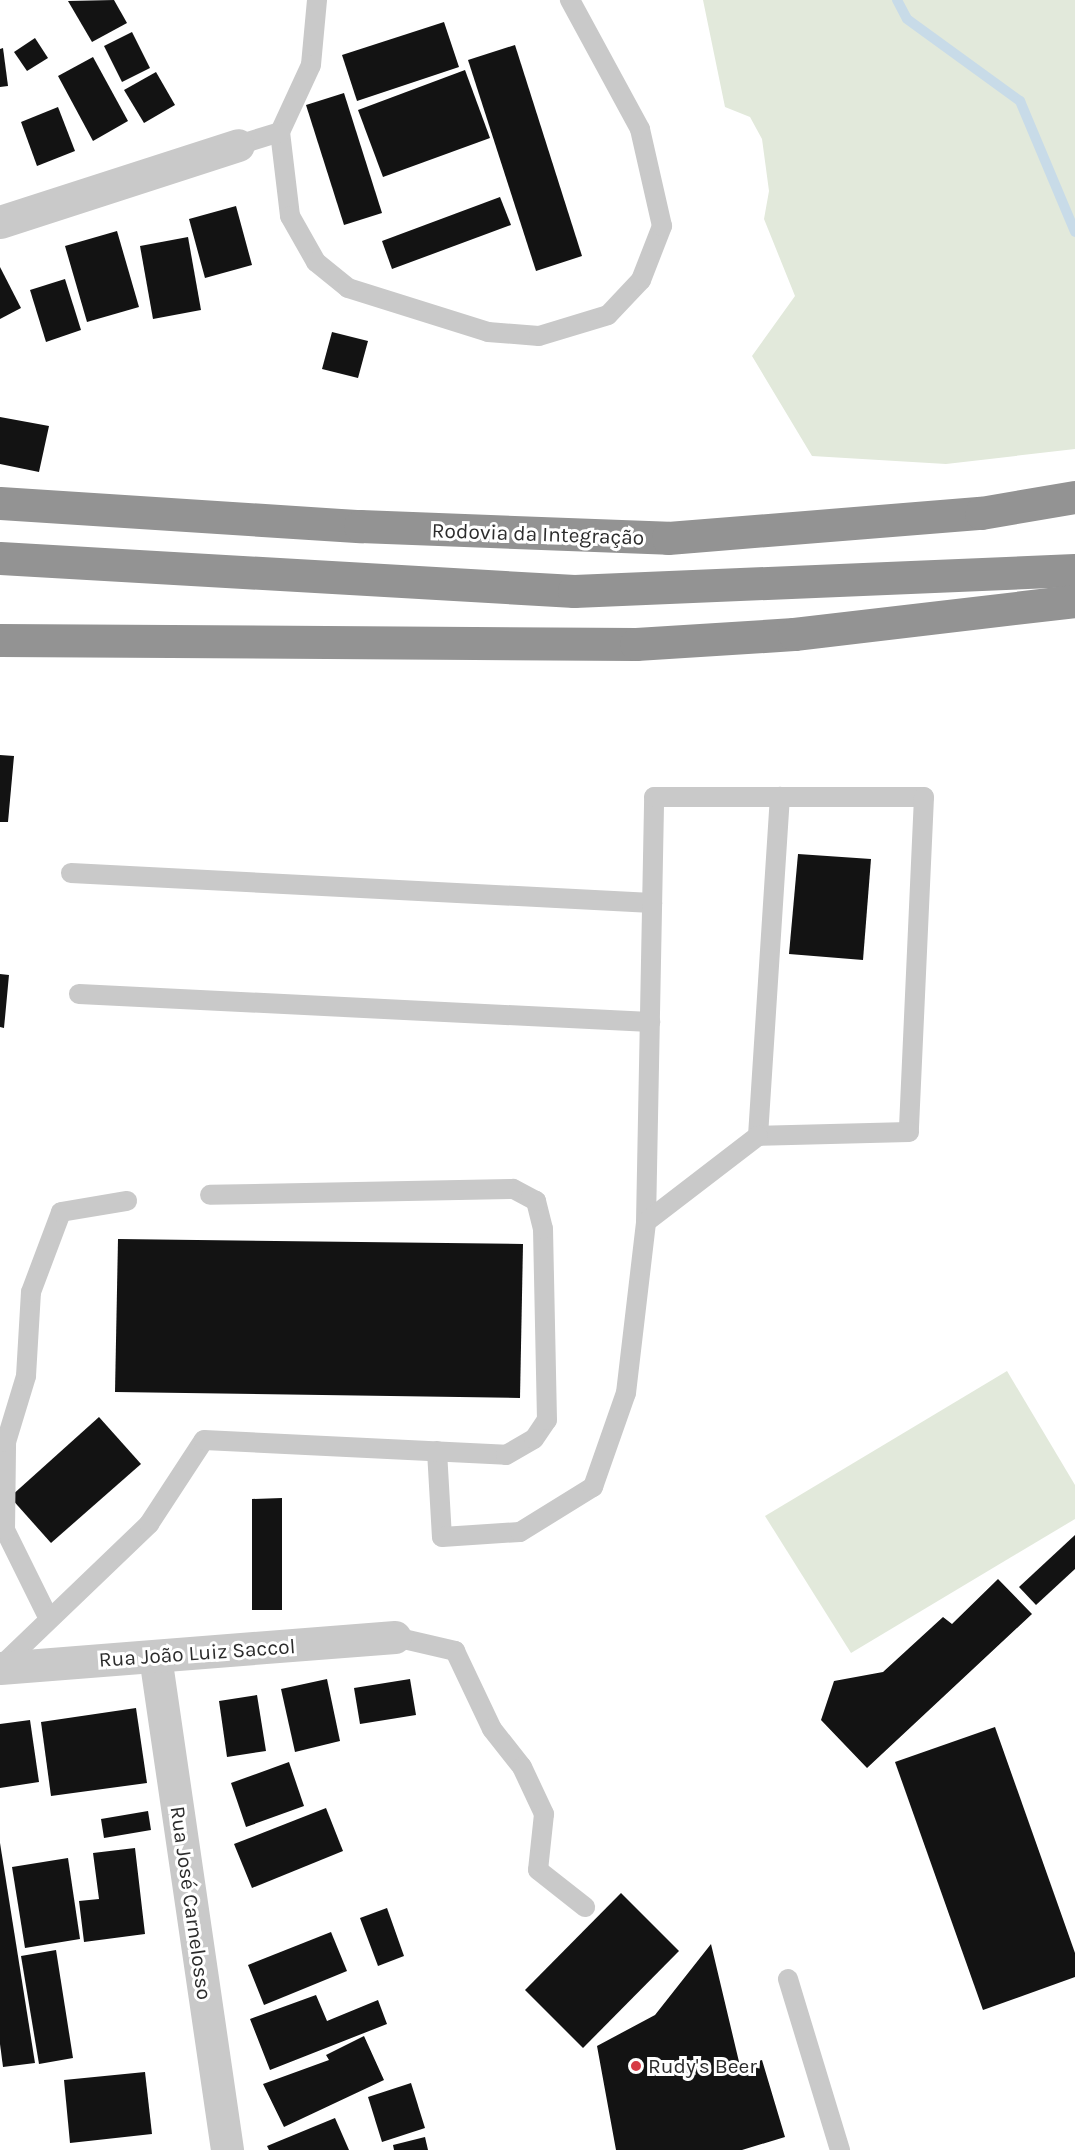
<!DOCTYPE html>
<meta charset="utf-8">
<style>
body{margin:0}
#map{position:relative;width:1075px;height:2150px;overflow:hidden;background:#fff;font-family:Karla,sans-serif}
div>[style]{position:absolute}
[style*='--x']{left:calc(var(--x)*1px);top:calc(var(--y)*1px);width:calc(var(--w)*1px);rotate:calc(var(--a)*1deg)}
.green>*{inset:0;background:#e2e9db}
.stream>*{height:10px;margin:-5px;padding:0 5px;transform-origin:5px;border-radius:5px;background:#c8dbe8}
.building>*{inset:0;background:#131313}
.lane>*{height:20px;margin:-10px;padding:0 10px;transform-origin:10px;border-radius:10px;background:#c9c9c9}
.street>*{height:33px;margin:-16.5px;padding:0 16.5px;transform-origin:16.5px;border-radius:16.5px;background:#c9c9c9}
.highway>*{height:33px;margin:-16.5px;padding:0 16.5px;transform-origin:16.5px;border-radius:16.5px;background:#939393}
.dots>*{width:16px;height:16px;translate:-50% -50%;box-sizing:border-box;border:3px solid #fff;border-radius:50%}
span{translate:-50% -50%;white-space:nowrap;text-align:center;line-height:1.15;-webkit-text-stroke:6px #fff;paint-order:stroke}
.street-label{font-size:21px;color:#2c2c2c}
.poi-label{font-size:21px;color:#2c2c2c}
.left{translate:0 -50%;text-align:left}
</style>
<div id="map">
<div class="green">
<div style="clip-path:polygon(703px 0,1075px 0,1075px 449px,946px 464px,812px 456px,752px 356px,795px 296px,764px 219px,769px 191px,762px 139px,750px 117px,725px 107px)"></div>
<div style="clip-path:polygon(1007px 1371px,1075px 1485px,1075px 1519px,851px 1653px,765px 1516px)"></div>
</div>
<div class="stream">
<div style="--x:897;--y:0;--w:21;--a:62"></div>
<div style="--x:907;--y:19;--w:140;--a:36"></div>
<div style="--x:1020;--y:101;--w:142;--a:67.2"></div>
</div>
<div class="building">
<div style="clip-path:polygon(114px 0,127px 23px,92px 42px,68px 1px)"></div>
<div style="clip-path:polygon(444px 22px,459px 67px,357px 101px,342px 55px)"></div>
<div style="clip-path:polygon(132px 32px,150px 68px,122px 82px,104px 46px)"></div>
<div style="clip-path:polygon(35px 38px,48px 58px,27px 71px,14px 52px)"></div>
<div style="clip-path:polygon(515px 45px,582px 256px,536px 271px,468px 60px)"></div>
<div style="clip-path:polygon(3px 48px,8px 86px,0 87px,0 49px)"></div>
<div style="clip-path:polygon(93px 57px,128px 121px,93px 141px,58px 76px)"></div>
<div style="clip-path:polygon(465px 70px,490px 138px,383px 177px,358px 110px)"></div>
<div style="clip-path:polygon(156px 72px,175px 105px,144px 123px,124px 90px)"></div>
<div style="clip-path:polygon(344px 93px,382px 213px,344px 225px,306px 105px)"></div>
<div style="clip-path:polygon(58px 107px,75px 151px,37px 166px,21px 122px)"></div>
<div style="clip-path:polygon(500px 197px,511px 225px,392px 269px,382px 241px)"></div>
<div style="clip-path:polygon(236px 206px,252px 265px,205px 278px,189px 219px)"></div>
<div style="clip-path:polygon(117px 231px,139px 307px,87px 322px,65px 246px)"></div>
<div style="clip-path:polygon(188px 237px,201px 310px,153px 319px,140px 246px)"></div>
<div style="clip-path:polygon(0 267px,21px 308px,0 319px)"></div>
<div style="clip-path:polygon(65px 279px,81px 330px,46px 342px,30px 290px)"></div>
<div style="clip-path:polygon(332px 332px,368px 341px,358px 378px,322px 369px)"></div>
<div style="clip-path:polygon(0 417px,49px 426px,39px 472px,0 464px)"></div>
<div style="clip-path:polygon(0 755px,14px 756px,8px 822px,0 822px)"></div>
<div style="clip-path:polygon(798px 854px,871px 859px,863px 960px,789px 954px)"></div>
<div style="clip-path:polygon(0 974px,9px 975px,4px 1028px,0 1027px)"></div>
<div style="clip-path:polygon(118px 1239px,523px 1244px,520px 1398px,115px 1392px)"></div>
<div style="clip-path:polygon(99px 1417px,141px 1464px,51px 1543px,10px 1497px)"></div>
<div style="clip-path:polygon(282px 1498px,282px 1610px,252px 1610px,252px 1499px)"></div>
<div style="clip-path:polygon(1075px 1535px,1075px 1569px,1036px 1605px,1019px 1587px)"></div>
<div style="clip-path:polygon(998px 1579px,1032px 1614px,867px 1768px,821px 1720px,834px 1681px,883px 1672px,943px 1617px,952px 1624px)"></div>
<div style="clip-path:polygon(327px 1679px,340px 1741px,295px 1752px,281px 1689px)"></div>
<div style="clip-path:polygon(410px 1679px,416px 1715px,360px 1724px,354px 1688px)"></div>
<div style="clip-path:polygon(257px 1695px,266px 1751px,227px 1757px,219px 1701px)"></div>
<div style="clip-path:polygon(136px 1708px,147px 1783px,51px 1796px,41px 1722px)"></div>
<div style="clip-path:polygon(30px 1720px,39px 1782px,0 1788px,0 1724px)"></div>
<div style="clip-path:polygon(995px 1727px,1075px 1953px,1075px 1977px,983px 2010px,895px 1762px)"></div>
<div style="clip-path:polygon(289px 1762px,304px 1806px,246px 1827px,231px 1783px)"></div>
<div style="clip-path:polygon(326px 1808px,343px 1851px,252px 1888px,234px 1844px)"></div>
<div style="clip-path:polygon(148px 1811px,151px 1830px,104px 1838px,101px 1819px)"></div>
<div style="clip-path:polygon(0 1843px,35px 2063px,3px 2067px,0 2044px)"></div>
<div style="clip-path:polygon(135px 1848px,145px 1934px,84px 1942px,79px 1901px,99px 1899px,93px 1853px)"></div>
<div style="clip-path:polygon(68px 1858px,80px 1939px,25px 1948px,12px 1867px)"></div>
<div style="clip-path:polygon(621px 1893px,679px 1951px,583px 2048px,525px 1990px)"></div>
<div style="clip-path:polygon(387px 1908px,404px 1956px,378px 1966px,360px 1918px)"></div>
<div style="clip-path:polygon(331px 1932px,347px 1971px,264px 2005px,248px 1965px)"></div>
<div style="clip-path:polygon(711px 1944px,740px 2066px,762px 2060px,785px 2137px,742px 2150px,616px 2150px,597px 2046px,655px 2015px)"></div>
<div style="clip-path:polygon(56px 1950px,73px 2058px,39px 2064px,21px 1956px)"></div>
<div style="clip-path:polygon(316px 1995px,327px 2021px,378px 2000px,387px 2024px,270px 2070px,250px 2019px)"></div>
<div style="clip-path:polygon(364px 2036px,384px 2080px,284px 2127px,263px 2084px,329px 2060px,326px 2055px)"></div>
<div style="clip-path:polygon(145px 2072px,152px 2134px,70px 2143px,64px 2080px)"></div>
<div style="clip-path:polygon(411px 2083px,425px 2128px,382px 2142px,368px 2097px)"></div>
<div style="clip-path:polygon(335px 2118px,349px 2150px,269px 2150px,267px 2146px)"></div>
<div style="clip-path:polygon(425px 2137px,428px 2150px,394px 2150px,393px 2145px)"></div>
</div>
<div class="lane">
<div style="--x:317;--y:0;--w:65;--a:95.3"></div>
<div style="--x:311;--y:65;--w:74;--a:114.8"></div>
<div style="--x:280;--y:132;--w:85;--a:83.2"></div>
<div style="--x:290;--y:216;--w:53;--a:60.5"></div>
<div style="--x:316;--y:262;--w:41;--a:39.1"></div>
<div style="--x:348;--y:288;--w:147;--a:17.4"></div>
<div style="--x:488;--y:332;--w:51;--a:4.5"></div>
<div style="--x:539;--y:336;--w:72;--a:-16.9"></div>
<div style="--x:608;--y:315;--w:48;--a:-46.7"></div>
<div style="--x:641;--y:280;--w:58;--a:-68.7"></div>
<div style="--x:662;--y:226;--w:99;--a:-102.8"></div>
<div style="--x:640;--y:129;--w:147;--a:-118.5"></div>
<div style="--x:238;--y:145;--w:44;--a:-17.2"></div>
<div style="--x:71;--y:873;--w:582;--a:2.96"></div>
<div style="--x:79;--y:994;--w:572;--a:2.81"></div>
<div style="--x:758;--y:1136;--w:340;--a:-86.3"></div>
<div style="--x:437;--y:1451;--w:86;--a:86.7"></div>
<div style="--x:442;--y:1537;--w:78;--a:-3.7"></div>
<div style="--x:520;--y:1532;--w:86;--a:-31.7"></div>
<div style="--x:593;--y:1487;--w:100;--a:-70.7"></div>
<div style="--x:626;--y:1393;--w:172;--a:-83.3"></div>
<div style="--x:646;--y:1222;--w:425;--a:-88.9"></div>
<div style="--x:654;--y:797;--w:270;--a:0"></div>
<div style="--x:924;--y:797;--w:335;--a:92.6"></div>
<div style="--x:909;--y:1132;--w:151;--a:178.5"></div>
<div style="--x:758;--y:1136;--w:141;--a:142.5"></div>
<div style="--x:49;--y:1619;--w:99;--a:-116.3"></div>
<div style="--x:5;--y:1530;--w:88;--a:-89.3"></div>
<div style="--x:6;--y:1442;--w:69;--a:-73.1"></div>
<div style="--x:26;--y:1376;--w:84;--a:-86.6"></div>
<div style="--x:31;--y:1292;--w:85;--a:-69.4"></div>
<div style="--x:61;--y:1212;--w:67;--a:-9.5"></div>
<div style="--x:395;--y:1637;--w:62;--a:13.1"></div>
<div style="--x:455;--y:1651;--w:86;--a:64.6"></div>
<div style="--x:492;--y:1729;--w:48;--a:51.7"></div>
<div style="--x:522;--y:1767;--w:52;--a:64.9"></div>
<div style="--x:544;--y:1814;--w:56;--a:96.1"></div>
<div style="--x:538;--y:1870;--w:60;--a:38.2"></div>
<div style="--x:0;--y:1667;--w:207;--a:-43.8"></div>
<div style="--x:149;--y:1524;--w:100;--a:-56.8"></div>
<div style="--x:204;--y:1440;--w:302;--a:2.8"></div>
<div style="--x:506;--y:1455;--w:32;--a:-30"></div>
<div style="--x:534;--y:1439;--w:23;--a:-56"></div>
<div style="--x:547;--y:1420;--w:191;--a:-91.2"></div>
<div style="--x:543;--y:1229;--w:29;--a:-104"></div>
<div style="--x:536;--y:1201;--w:26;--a:-152"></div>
<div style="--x:513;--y:1189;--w:303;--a:178.9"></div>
<div style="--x:788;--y:1979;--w:179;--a:73.1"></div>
</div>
<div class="street">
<div style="--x:0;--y:222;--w:250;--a:-17.9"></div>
<div style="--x:155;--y:1656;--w:499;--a:81.7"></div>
<div style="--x:0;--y:1668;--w:396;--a:-4.5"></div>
</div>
<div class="highway">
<div style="--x:0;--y:503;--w:361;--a:3.7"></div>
<div style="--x:360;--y:526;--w:308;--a:2.2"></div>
<div style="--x:668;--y:538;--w:314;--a:-4.6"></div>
<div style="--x:981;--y:513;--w:95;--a:-9.7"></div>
<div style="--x:0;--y:558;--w:575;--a:3.29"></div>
<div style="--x:574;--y:591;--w:501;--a:-2.4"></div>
<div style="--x:0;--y:640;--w:636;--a:0.36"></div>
<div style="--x:636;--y:644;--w:158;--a:-3.6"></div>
<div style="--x:794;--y:634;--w:283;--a:-6.7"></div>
</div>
<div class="dots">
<div style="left:636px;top:2066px;background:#d63b45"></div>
</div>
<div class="street-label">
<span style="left:538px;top:534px;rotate:2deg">Rodovia da Integração</span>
<span style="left:197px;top:1653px;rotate:-4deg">Rua João Luiz Saccol</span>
<span style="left:191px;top:1903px;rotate:82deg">Rua José Carnelosso</span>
</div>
<div class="poi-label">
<span class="left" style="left:648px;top:2066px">Rudy's Beer</span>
</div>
</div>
